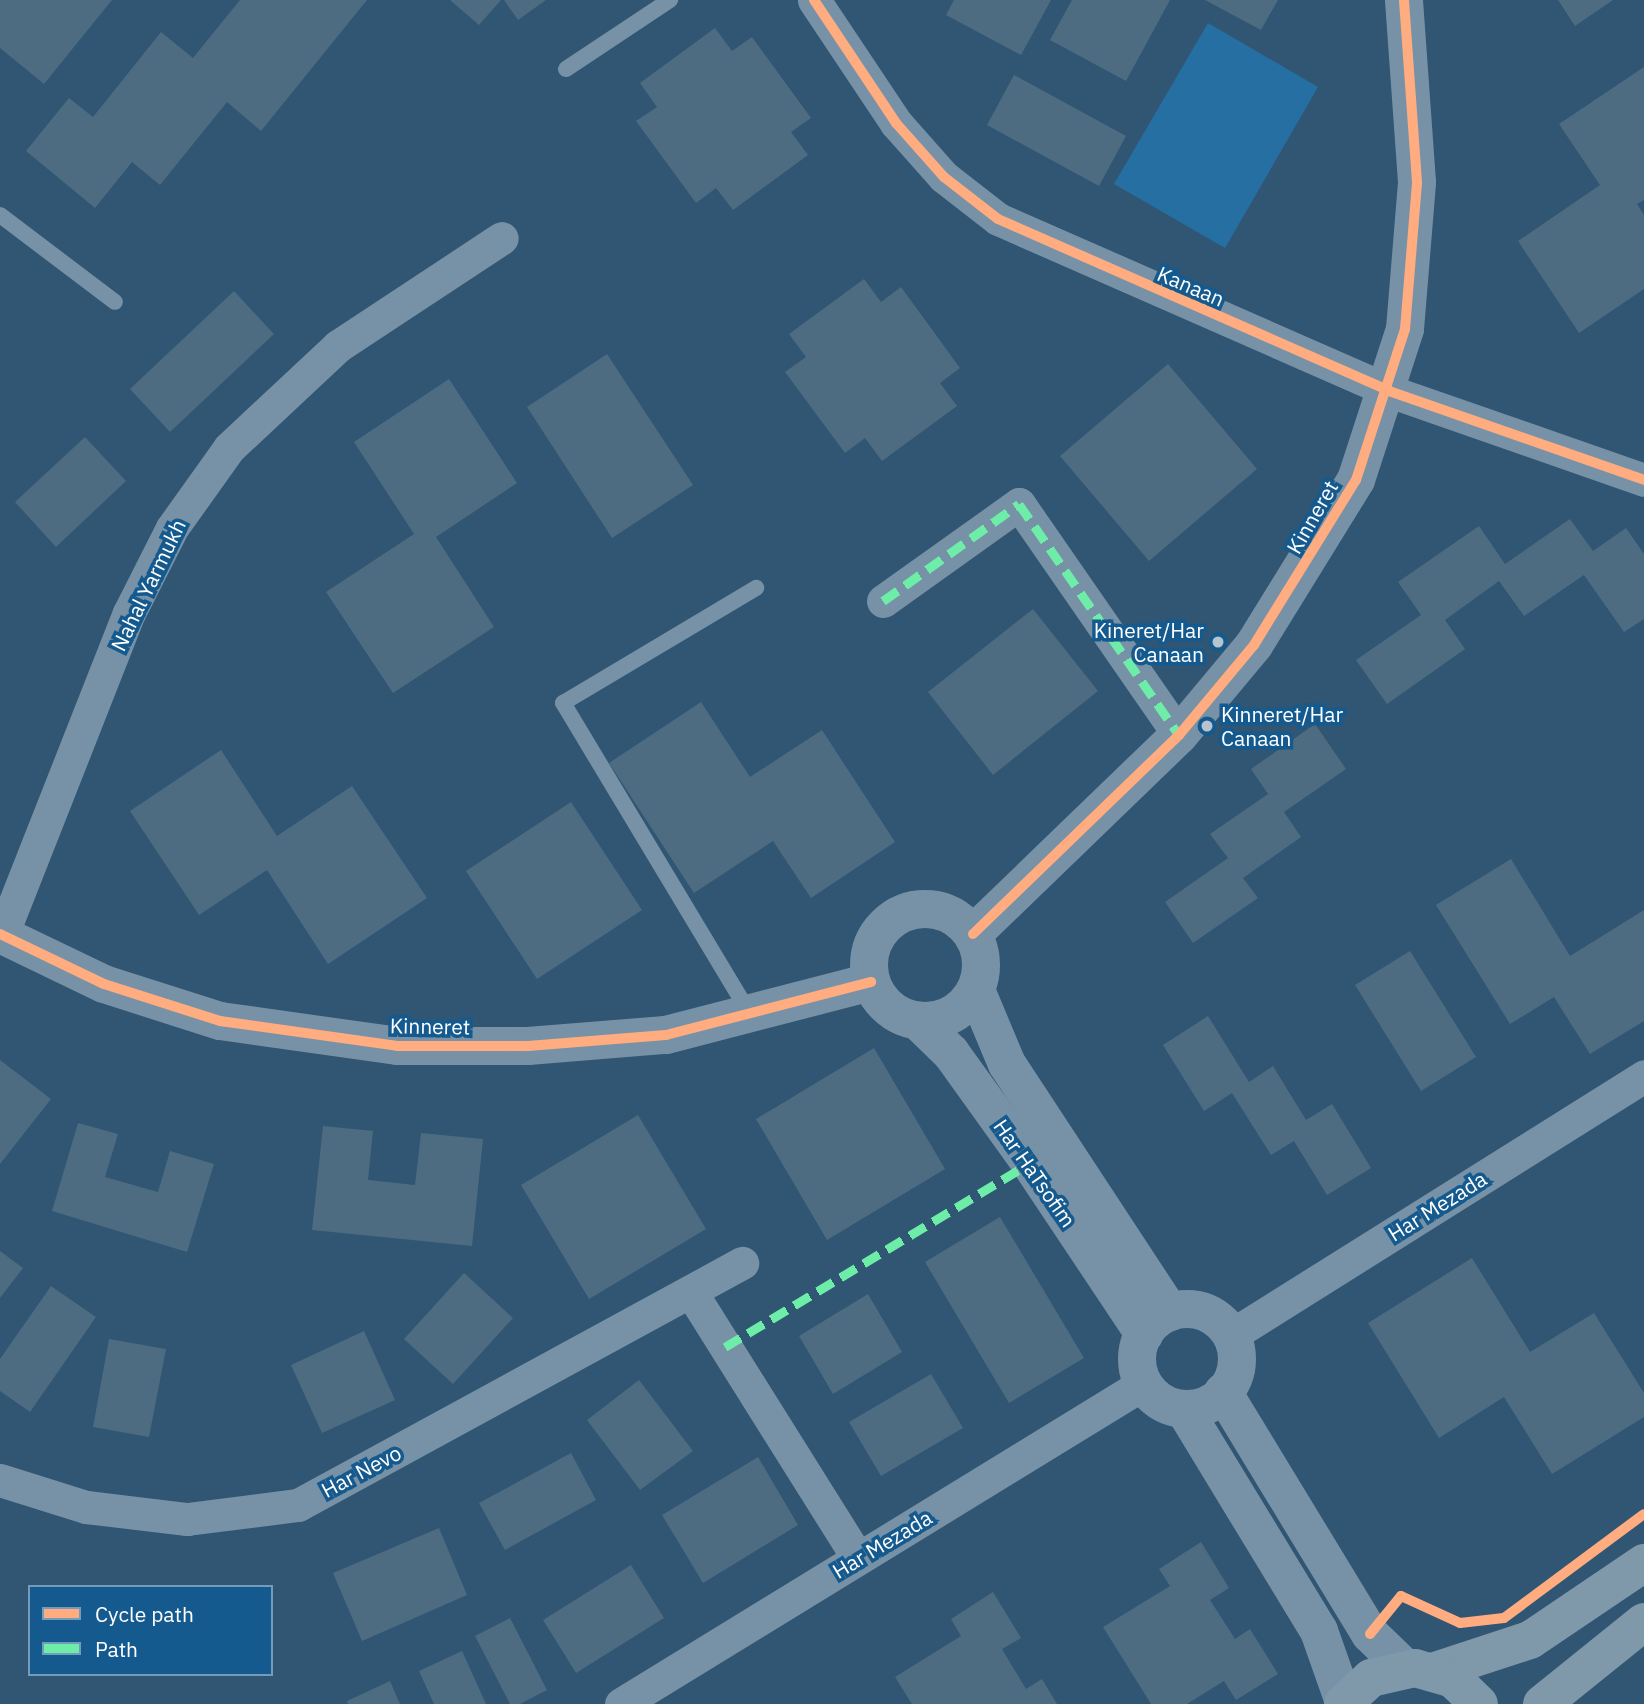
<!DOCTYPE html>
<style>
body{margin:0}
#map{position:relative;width:1644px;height:1704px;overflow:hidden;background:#305673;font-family:"IBM Plex Sans",sans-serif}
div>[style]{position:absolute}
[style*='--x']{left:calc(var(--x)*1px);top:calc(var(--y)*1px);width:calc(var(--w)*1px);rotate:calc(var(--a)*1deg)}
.green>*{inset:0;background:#266fa3}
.building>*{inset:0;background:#4d6c82}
.service>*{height:16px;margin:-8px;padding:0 8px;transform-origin:8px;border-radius:8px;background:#7792a6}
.minor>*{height:33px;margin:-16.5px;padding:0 16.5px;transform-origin:16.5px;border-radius:16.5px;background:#7792a6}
.tertiary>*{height:38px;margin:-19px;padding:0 19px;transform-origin:19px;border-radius:19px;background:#7792a6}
.tertiary>.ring{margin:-19px;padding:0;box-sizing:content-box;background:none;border:38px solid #7792a6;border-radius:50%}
.secondary>*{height:38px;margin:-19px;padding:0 19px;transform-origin:19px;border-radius:19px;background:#7f98aa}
.quiet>*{height:9px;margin-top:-4.5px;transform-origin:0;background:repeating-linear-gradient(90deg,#6deda7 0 18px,transparent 0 27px)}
.cycleway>*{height:10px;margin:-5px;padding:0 5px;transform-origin:5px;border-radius:5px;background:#ffac80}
.dots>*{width:19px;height:19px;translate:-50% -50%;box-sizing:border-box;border:4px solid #155a8e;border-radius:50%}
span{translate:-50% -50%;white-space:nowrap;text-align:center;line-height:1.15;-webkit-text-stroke:7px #155a8e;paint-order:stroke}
.street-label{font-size:21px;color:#fff}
.poi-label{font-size:21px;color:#fff}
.right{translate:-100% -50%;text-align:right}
.left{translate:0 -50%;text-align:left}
.legend{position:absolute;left:28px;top:1585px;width:245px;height:91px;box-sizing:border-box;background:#155a8e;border:2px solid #739cbb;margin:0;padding:9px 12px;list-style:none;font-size:21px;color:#fff}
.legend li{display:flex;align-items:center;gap:14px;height:35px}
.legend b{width:35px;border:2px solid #739cbb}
</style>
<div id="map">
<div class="green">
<div style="clip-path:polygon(1208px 23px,1318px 87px,1225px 248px,1114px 184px)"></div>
</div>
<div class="building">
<div style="clip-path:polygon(0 0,112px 0,44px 84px,0 48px)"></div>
<div style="clip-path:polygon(240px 0,367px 0,261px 131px,227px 102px,160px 185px,132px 162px,95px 208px,26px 151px,69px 98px,93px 117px,161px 32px,193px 58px)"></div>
<div style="clip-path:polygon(450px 0,501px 0,479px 25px)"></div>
<div style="clip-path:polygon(504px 0,546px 0,518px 20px)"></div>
<div style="clip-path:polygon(954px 0,1051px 0,1021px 55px,946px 15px)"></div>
<div style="clip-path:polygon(1072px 0,1170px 0,1126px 81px,1050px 40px)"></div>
<div style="clip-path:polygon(1205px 0,1278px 0,1261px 30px)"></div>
<div style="clip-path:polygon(1558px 0,1613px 0,1575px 26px)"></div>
<div style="clip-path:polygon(715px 28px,732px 51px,752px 37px,811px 118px,791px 132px,808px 155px,733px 210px,716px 188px,696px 203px,636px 121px,657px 107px,640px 83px)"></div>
<div style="clip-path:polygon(1644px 67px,1644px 200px,1637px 204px,1644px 215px,1644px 289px,1579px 333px,1518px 241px,1600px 185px,1559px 124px)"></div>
<div style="clip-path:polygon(1014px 75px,1126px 136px,1099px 186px,987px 125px)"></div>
<div style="clip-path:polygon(864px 279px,881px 302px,901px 287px,960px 368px,940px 383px,957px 406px,882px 461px,865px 438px,845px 453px,785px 372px,806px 357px,789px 334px)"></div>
<div style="clip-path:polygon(234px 291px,274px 334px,170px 432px,130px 389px)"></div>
<div style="clip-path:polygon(607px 354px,693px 485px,612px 538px,527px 407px)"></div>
<div style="clip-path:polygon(1168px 364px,1257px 469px,1149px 561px,1060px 456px)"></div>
<div style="clip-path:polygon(449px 379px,517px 483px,436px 537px,494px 627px,393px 693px,326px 592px,414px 534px,354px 442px)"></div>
<div style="clip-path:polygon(85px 437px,126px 481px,56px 547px,15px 502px)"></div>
<div style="clip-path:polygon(1570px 519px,1593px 551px,1626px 528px,1644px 554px,1644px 619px,1624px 632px,1584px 575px,1524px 616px,1499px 581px,1445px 620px,1465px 649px,1387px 704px,1356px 660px,1421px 615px,1398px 582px,1479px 526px,1505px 564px)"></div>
<div style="clip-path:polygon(1033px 609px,1098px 691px,993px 775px,928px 692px)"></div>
<div style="clip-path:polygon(701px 702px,750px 777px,822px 730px,895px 842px,811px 898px,773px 841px,694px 893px,609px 763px)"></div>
<div style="clip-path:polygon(1315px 724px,1346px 769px,1284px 812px,1301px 837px,1243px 878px,1258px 898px,1193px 943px,1165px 902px,1228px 858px,1210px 834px,1268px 794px,1251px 769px)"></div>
<div style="clip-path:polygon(221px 750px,277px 836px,352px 786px,427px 898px,328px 964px,267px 870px,199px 915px,130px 811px)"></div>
<div style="clip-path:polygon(571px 802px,642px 910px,537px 979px,466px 871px)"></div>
<div style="clip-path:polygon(1511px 859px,1570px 956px,1644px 910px,1644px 1021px,1590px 1054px,1554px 997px,1510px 1024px,1436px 905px)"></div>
<div style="clip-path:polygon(1410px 951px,1476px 1057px,1421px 1091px,1355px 985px)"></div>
<div style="clip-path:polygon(1208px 1016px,1249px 1082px,1273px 1066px,1306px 1120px,1332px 1104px,1371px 1168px,1327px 1195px,1294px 1141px,1271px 1155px,1232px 1093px,1204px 1111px,1163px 1045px)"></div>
<div style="clip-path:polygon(874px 1048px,945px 1169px,827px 1240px,756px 1119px)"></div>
<div style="clip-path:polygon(0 1060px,51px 1099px,0 1164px)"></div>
<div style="clip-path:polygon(638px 1115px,706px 1229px,589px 1299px,521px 1185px)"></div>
<div style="clip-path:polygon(78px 1123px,118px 1134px,105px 1177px,158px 1192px,170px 1151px,214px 1164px,187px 1252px,52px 1211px)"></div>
<div style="clip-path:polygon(323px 1126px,373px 1131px,368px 1180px,415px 1185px,421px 1133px,483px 1139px,472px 1246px,312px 1230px)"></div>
<div style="clip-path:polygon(1000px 1217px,1084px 1358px,1009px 1403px,925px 1262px)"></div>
<div style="clip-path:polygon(0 1251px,23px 1268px,0 1298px)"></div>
<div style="clip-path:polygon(1472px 1258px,1530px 1352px,1594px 1313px,1644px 1393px,1644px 1417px,1552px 1474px,1504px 1397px,1439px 1438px,1368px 1323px)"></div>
<div style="clip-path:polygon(464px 1273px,513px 1318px,453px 1384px,404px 1339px)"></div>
<div style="clip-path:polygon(51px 1286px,96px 1317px,30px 1412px,0 1391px,0 1359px)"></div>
<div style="clip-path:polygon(868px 1294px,902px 1352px,833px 1394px,799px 1336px)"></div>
<div style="clip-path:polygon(364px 1331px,395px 1400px,322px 1433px,291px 1365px)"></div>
<div style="clip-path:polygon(109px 1339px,166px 1349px,149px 1437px,93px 1427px)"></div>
<div style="clip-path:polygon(931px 1374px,963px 1428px,881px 1476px,849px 1422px)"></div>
<div style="clip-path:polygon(639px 1380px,693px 1451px,640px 1490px,587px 1420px)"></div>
<div style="clip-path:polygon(571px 1453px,596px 1500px,505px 1550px,479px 1503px)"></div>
<div style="clip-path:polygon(758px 1457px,798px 1525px,703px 1583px,662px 1515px)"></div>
<div style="clip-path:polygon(439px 1528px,467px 1595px,362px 1641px,333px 1573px)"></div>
<div style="clip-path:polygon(1201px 1542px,1229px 1588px,1210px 1600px,1235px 1639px,1250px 1629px,1278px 1674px,1236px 1700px,1224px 1681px,1187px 1704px,1151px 1704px,1103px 1627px,1170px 1586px,1159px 1569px)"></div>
<div style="clip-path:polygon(631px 1565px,664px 1618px,576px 1673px,543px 1620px)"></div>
<div style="clip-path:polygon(993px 1592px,1021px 1638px,1002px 1649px,1026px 1689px,1042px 1679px,1057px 1704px,912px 1704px,895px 1677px,961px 1636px,951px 1619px)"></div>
<div style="clip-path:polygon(510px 1618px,547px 1690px,520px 1704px,510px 1704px,475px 1636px)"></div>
<div style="clip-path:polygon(462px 1651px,486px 1704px,434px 1704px,419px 1671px)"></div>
<div style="clip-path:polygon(390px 1681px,400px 1704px,348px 1704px,347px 1701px)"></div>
</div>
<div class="service">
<div style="--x:566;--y:69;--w:125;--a:-33.6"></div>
<div style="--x:0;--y:215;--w:144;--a:37.1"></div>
<div style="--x:750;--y:1014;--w:363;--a:-121"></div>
<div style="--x:563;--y:703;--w:225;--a:-30.8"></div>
</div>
<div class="minor">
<div style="--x:814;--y:0;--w:148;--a:56.3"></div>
<div style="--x:896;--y:123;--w:72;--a:48.4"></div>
<div style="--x:944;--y:177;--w:68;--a:37.9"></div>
<div style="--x:998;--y:219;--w:427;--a:23.7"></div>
<div style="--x:1389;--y:391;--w:270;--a:19.2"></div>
<div style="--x:883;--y:601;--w:167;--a:-35.5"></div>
<div style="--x:1019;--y:504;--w:281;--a:55.3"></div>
<div style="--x:2;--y:935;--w:346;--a:-68.5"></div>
<div style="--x:129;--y:613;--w:95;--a:-63.2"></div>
<div style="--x:172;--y:528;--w:98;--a:-54.5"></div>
<div style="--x:229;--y:448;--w:149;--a:-43.1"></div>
<div style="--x:338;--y:346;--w:196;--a:-33.4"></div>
<div style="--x:691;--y:1292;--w:314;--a:57.9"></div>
<div style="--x:1230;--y:1336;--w:489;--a:-32.1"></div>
<div style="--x:0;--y:1480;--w:90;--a:17.4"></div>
<div style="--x:86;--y:1507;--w:102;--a:6.8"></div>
<div style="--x:187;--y:1519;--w:112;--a:-7.2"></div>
<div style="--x:298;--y:1505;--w:506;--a:-28.59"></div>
<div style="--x:621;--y:1704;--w:612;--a:-31.51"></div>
</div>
<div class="tertiary">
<div class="ring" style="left:869px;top:909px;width:74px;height:74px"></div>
<div style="--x:0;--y:934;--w:115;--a:25.7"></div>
<div style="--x:104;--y:984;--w:122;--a:17.7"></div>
<div style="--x:220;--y:1021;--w:179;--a:8"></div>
<div style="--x:397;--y:1046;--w:131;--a:0"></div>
<div style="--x:528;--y:1046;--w:138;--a:-4.6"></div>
<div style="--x:666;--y:1035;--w:212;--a:-14.5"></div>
<div style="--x:973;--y:934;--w:286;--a:-44"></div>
<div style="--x:1179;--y:735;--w:117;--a:-50.2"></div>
<div style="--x:1254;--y:645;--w:194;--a:-58.3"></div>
<div style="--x:1356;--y:480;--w:159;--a:-72"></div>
<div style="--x:1405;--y:329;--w:147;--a:-85.3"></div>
<div style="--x:1417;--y:182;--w:182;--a:-94.1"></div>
<div style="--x:976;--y:990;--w:80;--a:67.3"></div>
<div style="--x:1007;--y:1064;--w:297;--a:56.7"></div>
<div style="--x:918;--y:1021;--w:46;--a:44.1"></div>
<div style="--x:951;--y:1053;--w:135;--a:54.3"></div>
<div style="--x:1030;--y:1163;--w:206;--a:56.3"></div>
<div class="ring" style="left:1137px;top:1309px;width:62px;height:62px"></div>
<div style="--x:1223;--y:1392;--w:283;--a:58.7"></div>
<div style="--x:1370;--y:1634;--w:49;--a:44.2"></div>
<div style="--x:1184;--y:1409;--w:260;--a:58.7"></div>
<div style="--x:1319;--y:1631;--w:75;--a:70.6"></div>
</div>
<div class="secondary">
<div style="--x:1435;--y:1671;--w:100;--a:-18.1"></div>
<div style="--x:1530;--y:1640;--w:138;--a:-34"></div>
<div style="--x:1343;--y:1704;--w:38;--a:-43"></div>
<div style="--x:1371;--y:1678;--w:45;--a:-12.8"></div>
<div style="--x:1415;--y:1668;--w:40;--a:16"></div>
<div style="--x:1453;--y:1679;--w:36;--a:44"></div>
<div style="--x:1542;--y:1704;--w:131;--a:-38.8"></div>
</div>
<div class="quiet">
<div style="--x:883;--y:601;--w:167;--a:-35.5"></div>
<div style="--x:1019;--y:504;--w:281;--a:55.3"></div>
<div style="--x:725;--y:1347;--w:356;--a:-31.1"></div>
</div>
<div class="cycleway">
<div style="--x:814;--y:0;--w:148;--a:56.3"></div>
<div style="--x:896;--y:123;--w:72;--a:48.4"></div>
<div style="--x:944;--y:177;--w:68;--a:37.9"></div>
<div style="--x:998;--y:219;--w:427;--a:23.7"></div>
<div style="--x:1389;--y:391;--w:270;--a:19.2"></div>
<div style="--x:0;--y:934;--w:115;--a:25.7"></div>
<div style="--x:104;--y:984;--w:122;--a:17.7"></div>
<div style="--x:220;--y:1021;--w:179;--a:8"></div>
<div style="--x:397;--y:1046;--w:131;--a:0"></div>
<div style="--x:528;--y:1046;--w:138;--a:-4.6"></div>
<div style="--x:666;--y:1035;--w:212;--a:-14.5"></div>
<div style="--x:973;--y:934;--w:286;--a:-44"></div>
<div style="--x:1179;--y:735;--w:117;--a:-50.2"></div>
<div style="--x:1254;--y:645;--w:194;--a:-58.3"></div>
<div style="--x:1356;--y:480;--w:159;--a:-72"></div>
<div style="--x:1405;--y:329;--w:147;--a:-85.3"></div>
<div style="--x:1417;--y:182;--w:182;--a:-94.1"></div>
<div style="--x:1370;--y:1634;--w:49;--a:-50.8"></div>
<div style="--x:1401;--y:1596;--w:65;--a:24.6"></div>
<div style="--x:1460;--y:1623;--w:44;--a:-6.5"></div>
<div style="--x:1504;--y:1618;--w:174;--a:-36.6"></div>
</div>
<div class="dots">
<div style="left:1218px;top:642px;background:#b7c4ce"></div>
<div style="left:1207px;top:726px;background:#b7c4ce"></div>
</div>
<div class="street-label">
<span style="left:1191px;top:286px;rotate:23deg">Kanaan</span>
<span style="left:1312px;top:517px;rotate:-60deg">Kinneret</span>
<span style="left:148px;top:585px;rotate:-64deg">Nahal Yarmukh</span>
<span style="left:430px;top:1026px;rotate:1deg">Kinneret</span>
<span style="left:1035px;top:1173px;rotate:55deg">Har HaTsofim</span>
<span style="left:1437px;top:1206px;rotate:-32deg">Har Mezada</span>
<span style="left:361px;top:1471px;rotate:-28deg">Har Nevo</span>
<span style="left:882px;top:1544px;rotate:-31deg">Har Mezada</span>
</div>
<div class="poi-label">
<span class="right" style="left:1204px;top:642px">Kineret/Har<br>Canaan</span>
<span class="left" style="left:1221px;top:726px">Kinneret/Har<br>Canaan</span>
</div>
<ul class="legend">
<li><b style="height:9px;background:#ffac80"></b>Cycle path</li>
<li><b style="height:9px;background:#6deda7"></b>Path</li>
</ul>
</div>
